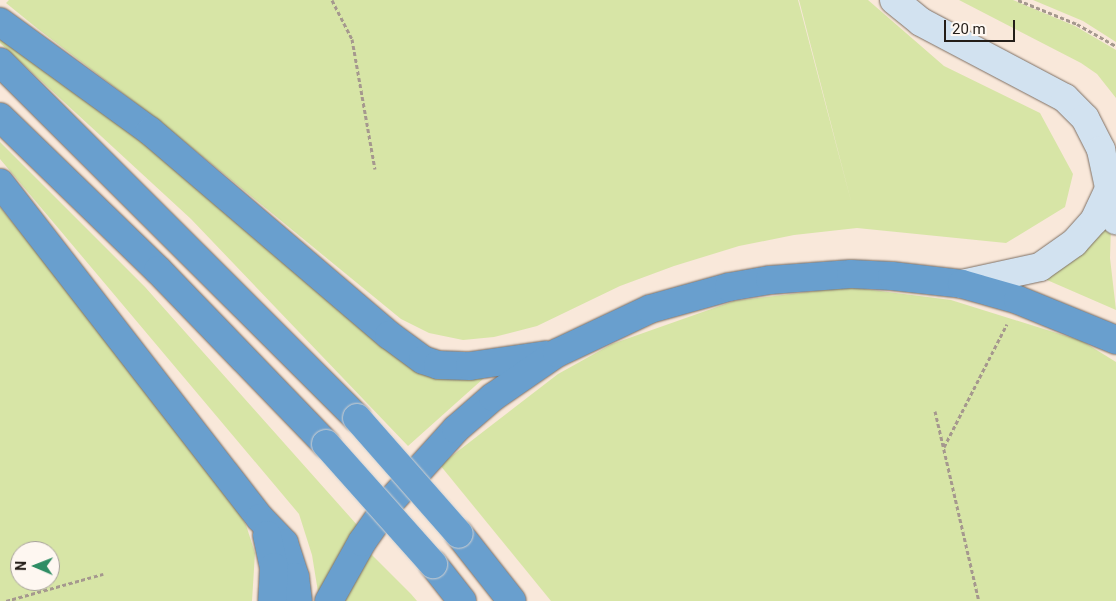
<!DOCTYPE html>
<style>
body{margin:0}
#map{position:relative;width:1116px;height:601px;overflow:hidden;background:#f9e8da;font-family:Roboto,sans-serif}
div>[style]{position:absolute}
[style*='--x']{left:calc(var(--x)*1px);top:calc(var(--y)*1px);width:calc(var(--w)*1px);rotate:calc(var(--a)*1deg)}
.green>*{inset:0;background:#d7e5a6}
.path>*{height:3px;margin-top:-1.5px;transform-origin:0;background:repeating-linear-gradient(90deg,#a5988e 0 4px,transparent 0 6.5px)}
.roads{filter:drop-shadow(0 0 1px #7e6f63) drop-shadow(0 0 1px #7e6f63)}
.secondary>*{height:28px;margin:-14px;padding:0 14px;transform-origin:14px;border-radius:14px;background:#d2e2f0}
.highway>*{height:28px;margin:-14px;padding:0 14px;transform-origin:14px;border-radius:14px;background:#699fce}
.bridges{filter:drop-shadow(0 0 1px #d3d2d1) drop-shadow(0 0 1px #d3d2d1)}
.highway-bridge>*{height:28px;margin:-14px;padding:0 14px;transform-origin:14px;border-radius:14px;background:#699fce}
span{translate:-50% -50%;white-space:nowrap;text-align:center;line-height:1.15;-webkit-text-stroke:5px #fef7f1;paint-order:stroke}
.north{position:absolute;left:10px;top:541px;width:50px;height:50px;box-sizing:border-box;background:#fef7f1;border:1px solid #a6a09a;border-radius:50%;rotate:271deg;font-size:14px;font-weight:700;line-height:20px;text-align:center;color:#231d18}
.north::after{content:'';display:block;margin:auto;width:18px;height:22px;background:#2f8d64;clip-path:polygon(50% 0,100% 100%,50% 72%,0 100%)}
.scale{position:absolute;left:944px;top:20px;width:71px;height:22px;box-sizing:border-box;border:2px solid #231d18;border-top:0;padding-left:6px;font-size:15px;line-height:18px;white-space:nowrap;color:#231d18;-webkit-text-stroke:4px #fef7f1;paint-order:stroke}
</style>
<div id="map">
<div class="green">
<div style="clip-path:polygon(9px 0,798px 0,852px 205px,799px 0,868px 0,944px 66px,1040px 113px,1073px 174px,1065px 207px,1006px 243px,857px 228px,794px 235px,739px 246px,674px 266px,620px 286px,537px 326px,494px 337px,463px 340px,429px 333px,401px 319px,158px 120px,38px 29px,6px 3px)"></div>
<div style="clip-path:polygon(959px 0,1013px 0,1075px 26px,1116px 50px,1116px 98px,1097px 74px,1081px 63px)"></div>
<div style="clip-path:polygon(1033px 0,1116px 0,1116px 42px,1083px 21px)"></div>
<div style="clip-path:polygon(0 39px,45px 64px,449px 375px,484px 378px,408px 446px,191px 219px,0 43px)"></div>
<div style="clip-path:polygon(0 142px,145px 287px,358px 526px,337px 558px,319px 598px,312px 555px,299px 514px,0 159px)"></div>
<div style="clip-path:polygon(evenodd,0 207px,215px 473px,246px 525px,255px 553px,252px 601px,0 601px,0 207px,20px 551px,50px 551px,50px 581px,20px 581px,20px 551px)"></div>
<div style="clip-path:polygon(1102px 224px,1111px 226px,1110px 258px,1116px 310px,1047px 280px,1048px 274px)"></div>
<div style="clip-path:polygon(849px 287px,951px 300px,1082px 341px,1116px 362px,1116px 601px,551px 601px,440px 465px,558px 374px,612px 344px,734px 301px)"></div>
<div style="clip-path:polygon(371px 554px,411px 594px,417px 601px,344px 601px)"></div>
</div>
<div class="path">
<div style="--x:332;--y:0;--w:44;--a:62.9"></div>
<div style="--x:352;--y:39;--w:132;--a:80"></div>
<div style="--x:1018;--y:0;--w:64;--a:22.1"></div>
<div style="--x:1077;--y:24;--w:45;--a:29.4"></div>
<div style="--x:935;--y:411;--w:195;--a:77"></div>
<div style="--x:944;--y:447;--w:138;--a:-62.9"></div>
<div style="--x:6;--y:601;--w:101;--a:-15.6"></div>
</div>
<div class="roads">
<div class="secondary">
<div style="--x:894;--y:0;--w:35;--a:39"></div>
<div style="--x:921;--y:22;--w:163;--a:27.8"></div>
<div style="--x:1065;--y:98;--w:28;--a:45"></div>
<div style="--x:1085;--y:118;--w:36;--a:63"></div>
<div style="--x:1101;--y:150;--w:72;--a:77.9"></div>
<div style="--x:962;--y:284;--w:80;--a:-12.3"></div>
<div style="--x:1040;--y:267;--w:42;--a:-35.2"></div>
<div style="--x:1074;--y:243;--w:30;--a:-48"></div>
<div style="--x:1094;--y:221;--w:38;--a:-65"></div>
</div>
<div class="highway">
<div style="--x:0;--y:22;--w:185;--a:36"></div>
<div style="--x:150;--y:131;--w:314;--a:40.5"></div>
<div style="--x:389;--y:335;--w:42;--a:36.3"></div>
<div style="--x:423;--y:360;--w:16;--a:18"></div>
<div style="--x:438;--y:365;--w:32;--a:2"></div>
<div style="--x:470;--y:366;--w:77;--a:-8.2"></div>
<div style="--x:0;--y:62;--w:504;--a:44.92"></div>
<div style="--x:0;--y:117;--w:220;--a:44.1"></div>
<div style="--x:158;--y:270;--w:242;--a:46"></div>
<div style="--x:0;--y:183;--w:424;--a:52.2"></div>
<div style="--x:260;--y:518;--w:35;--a:46"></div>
<div style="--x:284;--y:543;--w:36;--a:72"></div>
<div style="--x:295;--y:577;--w:24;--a:83"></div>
<div style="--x:459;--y:534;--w:85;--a:51.7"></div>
<div style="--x:267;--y:535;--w:33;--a:78"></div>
<div style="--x:274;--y:567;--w:34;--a:93"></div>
<div style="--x:433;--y:564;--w:47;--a:51.9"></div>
<div style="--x:329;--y:601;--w:68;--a:-60.8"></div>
<div style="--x:362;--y:542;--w:49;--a:-55"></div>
<div style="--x:390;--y:502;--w:98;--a:-47.9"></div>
<div style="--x:456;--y:429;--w:49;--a:-40.9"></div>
<div style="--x:493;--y:397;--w:78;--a:-34.5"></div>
<div style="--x:557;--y:353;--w:103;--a:-25.3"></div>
<div style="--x:650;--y:309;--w:82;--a:-15.6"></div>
<div style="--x:729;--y:287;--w:42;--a:-9.7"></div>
<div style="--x:770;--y:280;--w:81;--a:-4.2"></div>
<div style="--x:851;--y:274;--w:41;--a:2.8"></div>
<div style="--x:892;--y:276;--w:70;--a:6.5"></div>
<div style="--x:962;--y:284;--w:58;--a:15.9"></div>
<div style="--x:1018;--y:300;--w:106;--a:22.2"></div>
</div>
</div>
<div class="bridges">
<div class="highway-bridge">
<div style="--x:357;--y:418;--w:154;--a:48.7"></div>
<div style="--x:326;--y:444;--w:161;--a:48.3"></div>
</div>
</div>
<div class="north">N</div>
<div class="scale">20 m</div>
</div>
